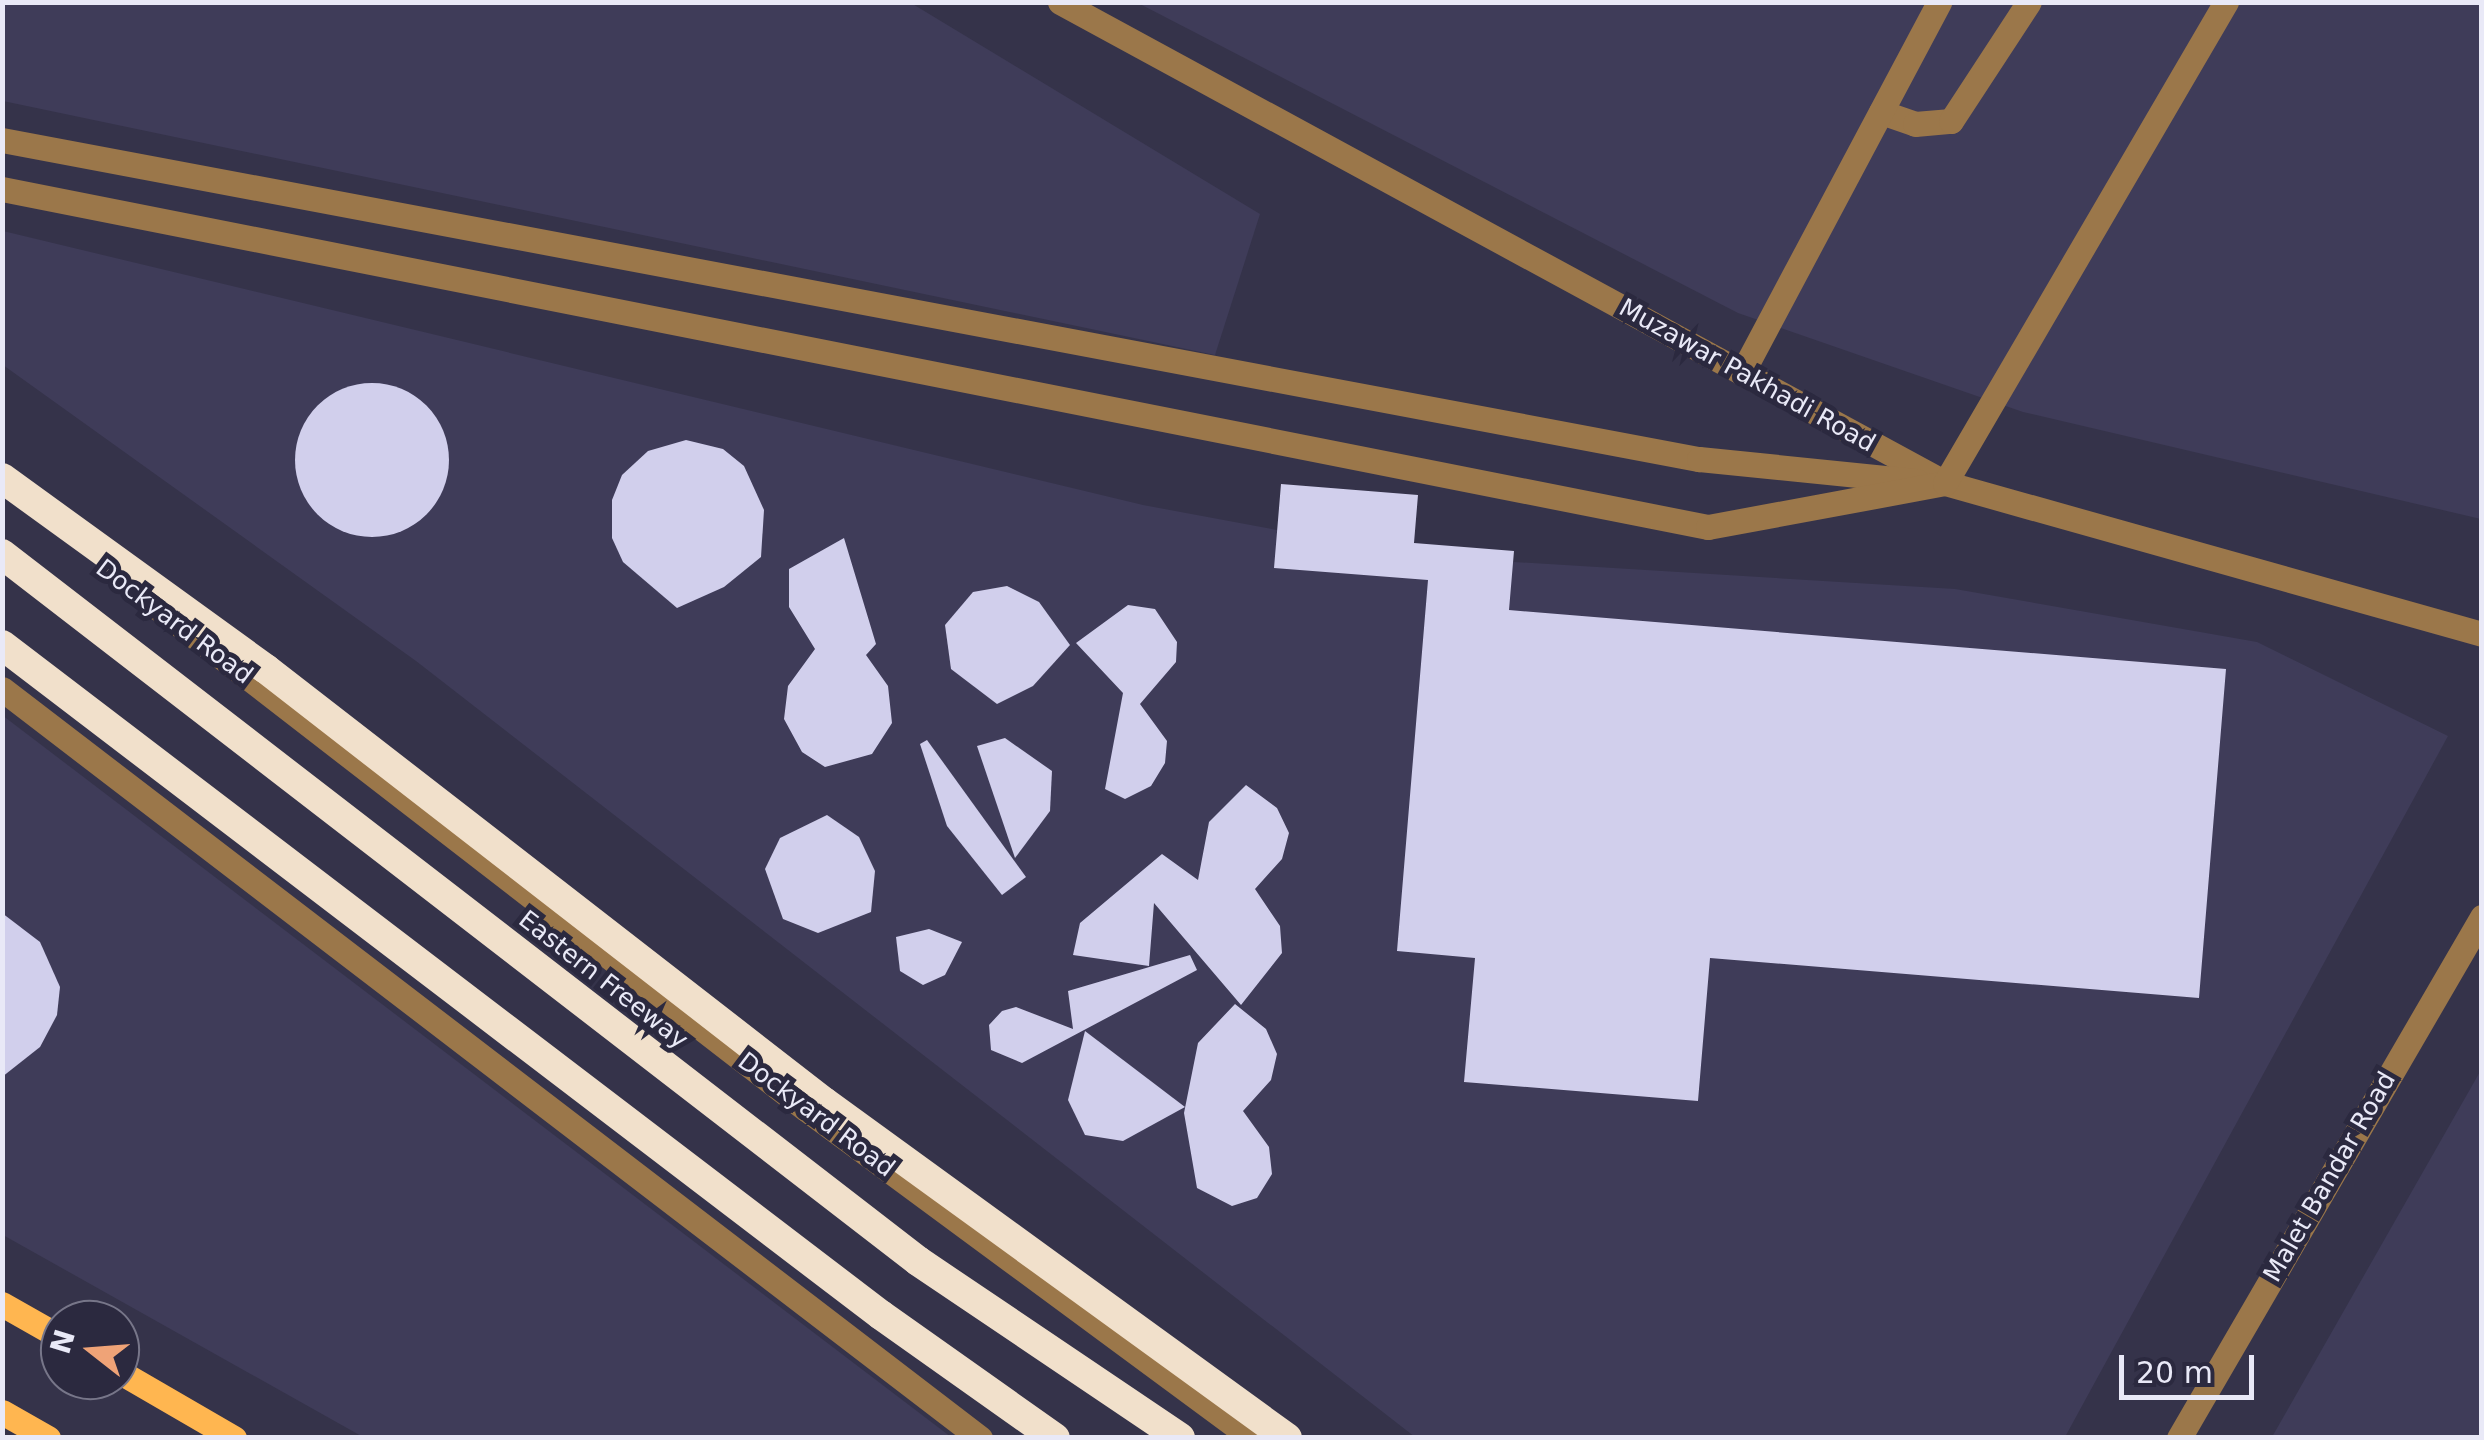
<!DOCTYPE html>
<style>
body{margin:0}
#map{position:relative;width:2484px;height:1440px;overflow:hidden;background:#35334a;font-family:"DejaVu Sans",sans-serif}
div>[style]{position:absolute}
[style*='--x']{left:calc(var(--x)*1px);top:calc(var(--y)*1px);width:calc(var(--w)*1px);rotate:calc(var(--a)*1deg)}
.built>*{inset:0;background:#3f3c59}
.building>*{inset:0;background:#d1cfec}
.round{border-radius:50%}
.minor>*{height:25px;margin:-12.5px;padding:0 12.5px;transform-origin:12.5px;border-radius:12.5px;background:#9b774a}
.major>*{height:25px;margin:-12.5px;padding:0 12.5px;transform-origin:12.5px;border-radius:12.5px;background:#ffb650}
.highway>*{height:30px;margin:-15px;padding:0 15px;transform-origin:15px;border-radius:15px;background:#f1e0cb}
span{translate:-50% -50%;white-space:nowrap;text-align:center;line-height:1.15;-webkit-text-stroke:10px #2b293f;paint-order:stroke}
.street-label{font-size:25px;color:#e9e9f7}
.frame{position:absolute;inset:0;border:5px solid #e9e9f7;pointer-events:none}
.north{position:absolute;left:40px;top:1300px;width:100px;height:100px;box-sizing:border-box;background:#2b293f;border:2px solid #777689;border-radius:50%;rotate:287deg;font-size:28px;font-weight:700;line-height:40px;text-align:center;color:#e9e9f7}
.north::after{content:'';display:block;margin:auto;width:35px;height:45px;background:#efa377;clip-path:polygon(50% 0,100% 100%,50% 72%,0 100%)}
.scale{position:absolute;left:2119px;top:1355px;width:135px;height:45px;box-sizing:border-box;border:5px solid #e9e9f7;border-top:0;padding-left:12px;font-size:30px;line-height:35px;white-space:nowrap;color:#e9e9f7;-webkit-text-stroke:8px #2b293f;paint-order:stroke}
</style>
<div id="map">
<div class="built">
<div style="clip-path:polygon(3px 2px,911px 3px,1260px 214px,1215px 355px,3px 101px)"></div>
<div style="clip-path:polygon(1138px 3px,2481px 3px,2481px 519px,2023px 412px,1738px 313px)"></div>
<div style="clip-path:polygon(3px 231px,1143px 505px,1416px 556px,1955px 589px,2257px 642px,2448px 736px,2065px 1437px,1415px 1437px,416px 661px,3px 365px)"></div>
<div style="clip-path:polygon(2px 715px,951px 1437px,363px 1437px,3px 1235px)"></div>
<div style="clip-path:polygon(2481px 1070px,2481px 1437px,2272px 1437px)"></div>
</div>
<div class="building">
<div class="round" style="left:295px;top:383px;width:154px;height:154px"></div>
<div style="clip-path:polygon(686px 440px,723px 449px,744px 466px,764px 510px,761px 557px,724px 587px,677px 608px,623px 562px,612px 538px,612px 500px,622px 475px,648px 451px)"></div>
<div style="clip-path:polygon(1281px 484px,1418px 495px,1414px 543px,1514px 551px,1509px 610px,2226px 669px,2199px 998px,1710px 958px,1698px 1101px,1464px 1082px,1475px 958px,1397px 951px,1428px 580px,1274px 568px)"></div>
<div style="clip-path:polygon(844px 538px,876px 644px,866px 655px,888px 686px,892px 723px,872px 754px,825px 767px,802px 752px,784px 719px,788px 686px,815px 649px,789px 607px,789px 569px)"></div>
<div style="clip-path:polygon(1007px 586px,1039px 602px,1070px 645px,1033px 686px,997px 704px,951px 669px,945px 625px,973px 592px)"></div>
<div style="clip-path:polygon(1128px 605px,1155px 609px,1177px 642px,1176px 662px,1140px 704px,1167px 741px,1165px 763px,1151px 786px,1125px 799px,1105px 789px,1123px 693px,1076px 643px)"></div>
<div style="clip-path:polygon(1005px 738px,1052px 771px,1050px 811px,1015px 858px,977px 746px)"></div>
<div style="clip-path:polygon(927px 740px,1026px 877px,1002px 895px,947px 826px,920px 744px)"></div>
<div style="clip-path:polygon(1246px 785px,1277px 808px,1289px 833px,1282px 859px,1255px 889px,1280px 926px,1282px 953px,1241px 1005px,1154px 903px,1149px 966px,1073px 955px,1080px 923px,1162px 854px,1198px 880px,1209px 822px)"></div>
<div style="clip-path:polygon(827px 815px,859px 837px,875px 871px,871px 912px,818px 933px,783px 919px,765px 869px,780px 838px)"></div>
<div style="clip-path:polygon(2px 913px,40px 942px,60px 987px,57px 1015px,40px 1047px,2px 1077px)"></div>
<div style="clip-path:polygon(929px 929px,962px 942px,945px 975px,923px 985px,900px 971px,896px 937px)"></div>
<div style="clip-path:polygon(1190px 955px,1197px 970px,1022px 1063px,991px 1050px,989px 1025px,1002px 1011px,1016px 1007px,1073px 1029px,1068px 991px)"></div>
<div style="clip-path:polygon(1235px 1004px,1266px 1029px,1277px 1054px,1271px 1080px,1243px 1111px,1269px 1147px,1272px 1174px,1257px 1198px,1232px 1206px,1197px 1188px,1184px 1113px,1198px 1043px)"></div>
<div style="clip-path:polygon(1085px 1031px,1185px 1107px,1123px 1141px,1085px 1135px,1068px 1100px)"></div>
</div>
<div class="minor">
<div style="--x:1060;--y:2;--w:1007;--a:28.52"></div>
<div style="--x:1945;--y:483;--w:558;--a:15.71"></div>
<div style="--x:1881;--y:112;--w:36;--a:19"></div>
<div style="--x:1915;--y:124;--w:36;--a:-5"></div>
<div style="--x:1951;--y:121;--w:142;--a:-56.8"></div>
<div style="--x:2;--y:140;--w:1727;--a:10.65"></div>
<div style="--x:1699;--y:459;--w:219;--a:5.8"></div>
<div style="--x:2;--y:189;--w:1739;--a:11.21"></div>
<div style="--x:1708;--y:527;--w:241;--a:-10.5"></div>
<div style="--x:1945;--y:483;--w:557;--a:-59.71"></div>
<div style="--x:1742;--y:373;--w:420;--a:-62"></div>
<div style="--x:153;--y:604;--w:825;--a:37.72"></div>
<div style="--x:806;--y:1109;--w:554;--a:36.42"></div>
<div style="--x:2;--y:689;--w:1232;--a:37.45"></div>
<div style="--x:2179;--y:1438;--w:603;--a:-59.82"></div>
</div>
<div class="major">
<div style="--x:2;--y:1304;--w:67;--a:29.6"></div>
<div style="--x:120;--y:1372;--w:132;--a:30.1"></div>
<div style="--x:2;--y:1412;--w:53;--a:29.5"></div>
</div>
<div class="highway">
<div style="--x:2;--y:478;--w:326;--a:35.9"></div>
<div style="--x:266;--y:669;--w:706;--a:37.81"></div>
<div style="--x:824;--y:1102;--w:572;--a:35.97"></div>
<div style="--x:2;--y:554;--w:1157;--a:37.66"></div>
<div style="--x:918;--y:1261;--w:316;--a:34"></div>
<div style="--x:2;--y:645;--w:1105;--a:37.32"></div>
<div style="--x:881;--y:1315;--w:213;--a:35.3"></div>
</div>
<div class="street-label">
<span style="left:1747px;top:376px;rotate:29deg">Muzawar Pakhadi Road</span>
<span style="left:174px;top:622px;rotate:37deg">Dockyard Road</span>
<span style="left:603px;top:980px;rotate:38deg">Eastern Freeway</span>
<span style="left:816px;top:1115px;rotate:37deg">Dockyard Road</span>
<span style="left:2330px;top:1177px;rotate:-60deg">Malet Bandar Road</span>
</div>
<div class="frame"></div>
<div class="north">N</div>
<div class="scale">20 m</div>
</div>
